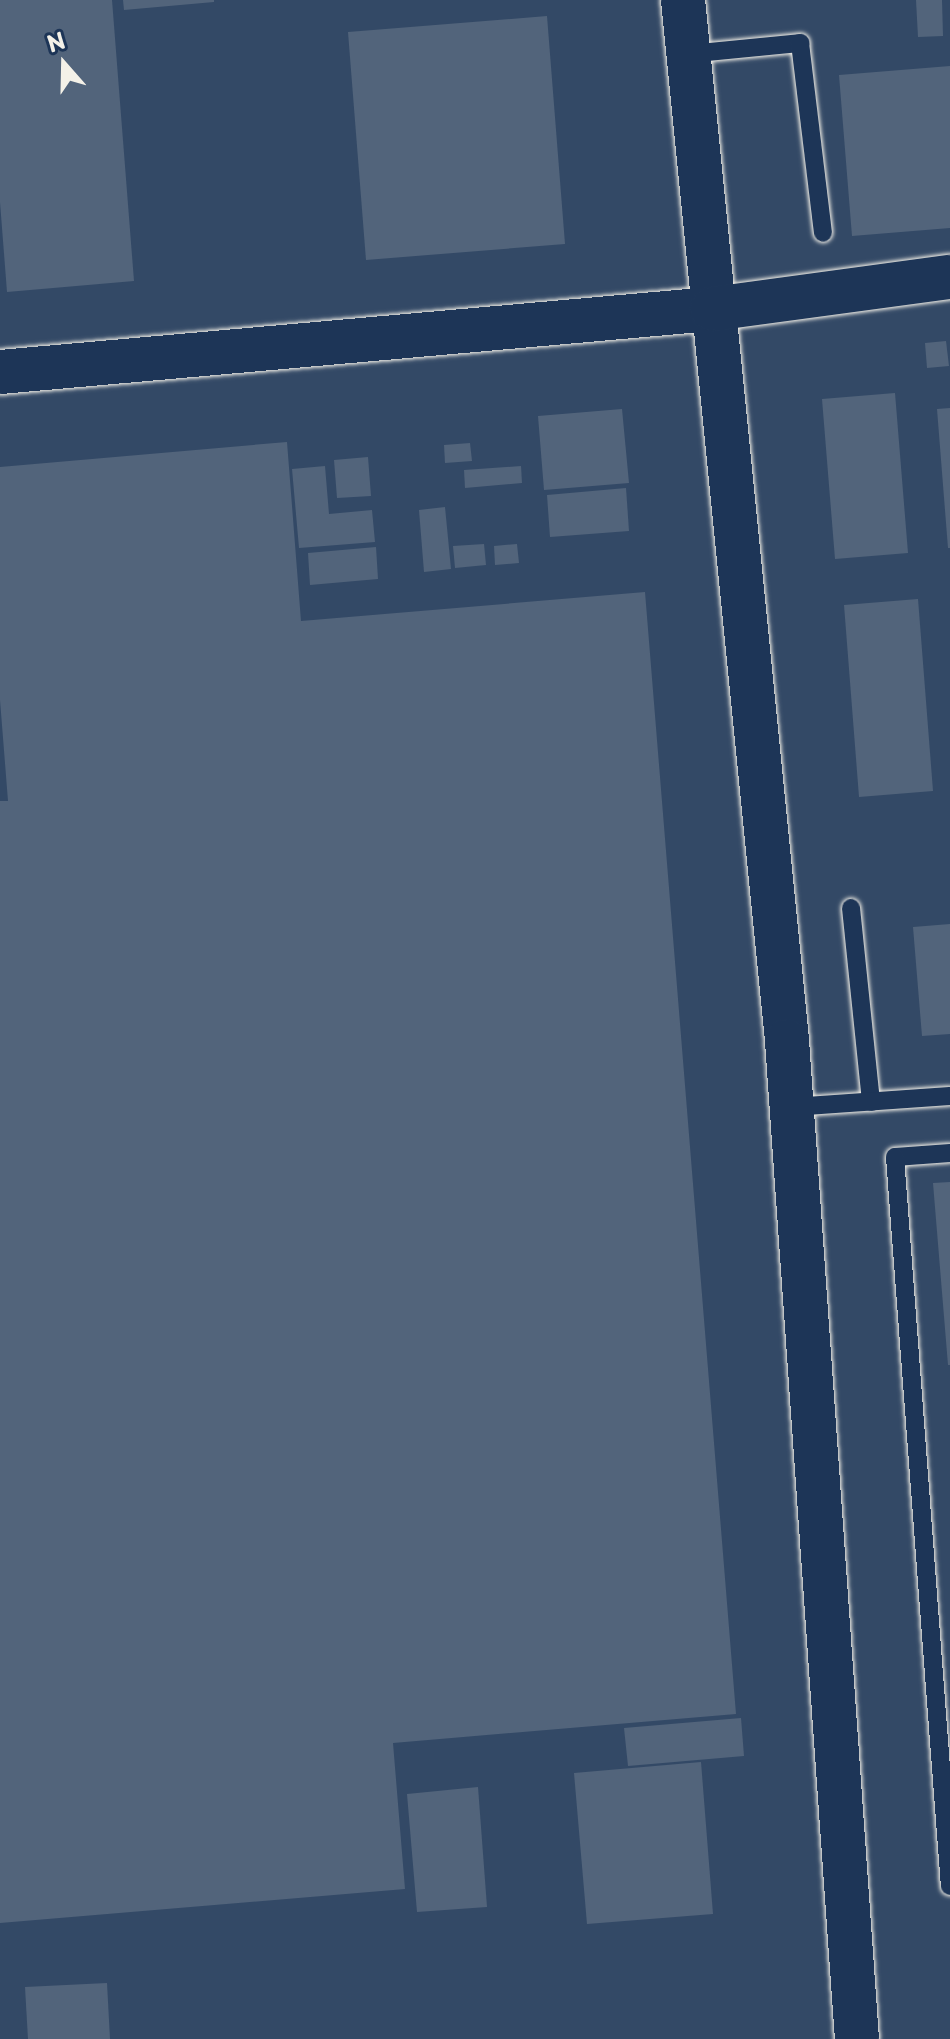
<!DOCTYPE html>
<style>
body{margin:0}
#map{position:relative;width:950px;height:2039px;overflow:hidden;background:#263d5d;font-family:"Playpen Sans",sans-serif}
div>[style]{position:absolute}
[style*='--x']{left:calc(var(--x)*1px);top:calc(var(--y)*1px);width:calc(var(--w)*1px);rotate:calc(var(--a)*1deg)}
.built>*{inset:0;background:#334966}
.building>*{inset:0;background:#52647b}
.roads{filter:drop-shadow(0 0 2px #f4f1e8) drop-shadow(0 0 2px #f4f1e8)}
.lane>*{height:18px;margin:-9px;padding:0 9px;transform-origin:9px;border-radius:9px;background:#1d3557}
.secondary>*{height:44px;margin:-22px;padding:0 22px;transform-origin:22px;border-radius:22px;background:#1d3557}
span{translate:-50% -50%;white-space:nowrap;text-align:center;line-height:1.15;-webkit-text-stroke:8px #1d3557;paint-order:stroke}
.north{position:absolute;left:24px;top:24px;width:80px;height:80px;-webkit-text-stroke:6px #1d3557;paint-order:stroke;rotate:340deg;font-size:22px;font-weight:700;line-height:32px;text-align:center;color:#f4f1e8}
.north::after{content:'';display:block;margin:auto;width:28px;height:36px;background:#f4f1e8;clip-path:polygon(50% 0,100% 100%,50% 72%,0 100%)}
</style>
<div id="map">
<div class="built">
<div style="clip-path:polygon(0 0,950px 0,950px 2039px,0 2039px)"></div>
</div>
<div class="building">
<div style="clip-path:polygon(0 0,112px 0,134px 281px,7px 292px,0 202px)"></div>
<div style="clip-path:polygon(123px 0,214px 0,214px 2px,124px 10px)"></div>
<div style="clip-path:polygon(916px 0,942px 0,943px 36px,918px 37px)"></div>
<div style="clip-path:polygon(547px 16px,565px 244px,366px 260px,348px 32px)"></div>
<div style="clip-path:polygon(950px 66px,950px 228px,852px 236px,839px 75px)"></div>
<div style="clip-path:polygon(946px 341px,949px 366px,927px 368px,925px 343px)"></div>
<div style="clip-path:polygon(895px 393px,908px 553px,835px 559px,822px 399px)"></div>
<div style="clip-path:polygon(950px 408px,950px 548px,948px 548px,937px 409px)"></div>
<div style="clip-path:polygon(622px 409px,629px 483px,544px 490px,538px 416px)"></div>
<div style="clip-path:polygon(287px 442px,301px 621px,645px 592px,736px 1714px,393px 1743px,405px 1889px,0 1923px,0 801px,8px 801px,0 700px,0 467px)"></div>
<div style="clip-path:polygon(470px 443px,472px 461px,445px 463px,444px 445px)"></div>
<div style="clip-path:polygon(368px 457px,371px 496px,337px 498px,334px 460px)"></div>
<div style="clip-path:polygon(325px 466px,329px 514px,372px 510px,375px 542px,299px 548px,292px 469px)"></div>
<div style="clip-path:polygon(521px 466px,522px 483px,465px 488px,464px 470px)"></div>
<div style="clip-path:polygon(626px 488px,629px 531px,550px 537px,547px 495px)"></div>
<div style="clip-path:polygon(445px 507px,451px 569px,424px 572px,419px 510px)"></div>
<div style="clip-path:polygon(484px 544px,486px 565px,455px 568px,453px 546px)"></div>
<div style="clip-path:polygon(517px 544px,519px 563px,495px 565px,494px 546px)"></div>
<div style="clip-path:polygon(376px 547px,378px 579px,310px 585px,308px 553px)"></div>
<div style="clip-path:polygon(918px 599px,933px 791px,859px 797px,844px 605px)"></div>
<div style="clip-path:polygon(950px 924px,950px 1034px,922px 1036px,913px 927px)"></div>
<div style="clip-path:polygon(950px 1182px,950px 1365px,948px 1365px,933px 1183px)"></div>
<div style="clip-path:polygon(741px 1718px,744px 1756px,628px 1766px,624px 1728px)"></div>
<div style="clip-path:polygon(701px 1762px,713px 1914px,587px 1924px,574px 1773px)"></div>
<div style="clip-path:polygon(478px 1787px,487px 1907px,417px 1912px,407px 1794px)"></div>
<div style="clip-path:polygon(107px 1983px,110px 2039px,28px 2039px,25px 1987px)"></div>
</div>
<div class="roads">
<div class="lane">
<div style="--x:688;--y:54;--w:113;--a:-5.6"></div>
<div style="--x:800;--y:43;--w:191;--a:83.1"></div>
<div style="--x:851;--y:908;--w:195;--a:84.1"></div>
<div style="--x:792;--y:1107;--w:158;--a:-4"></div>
<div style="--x:950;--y:1153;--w:55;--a:175.8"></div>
<div style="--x:895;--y:1157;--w:731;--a:85.69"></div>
</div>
<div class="secondary">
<div style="--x:683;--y:0;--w:1046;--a:84.29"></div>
<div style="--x:787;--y:1041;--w:1000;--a:85.99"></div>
<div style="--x:0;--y:372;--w:715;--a:-5.06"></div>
<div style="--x:712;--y:309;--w:240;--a:-7.7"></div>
</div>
</div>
<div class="north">N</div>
</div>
